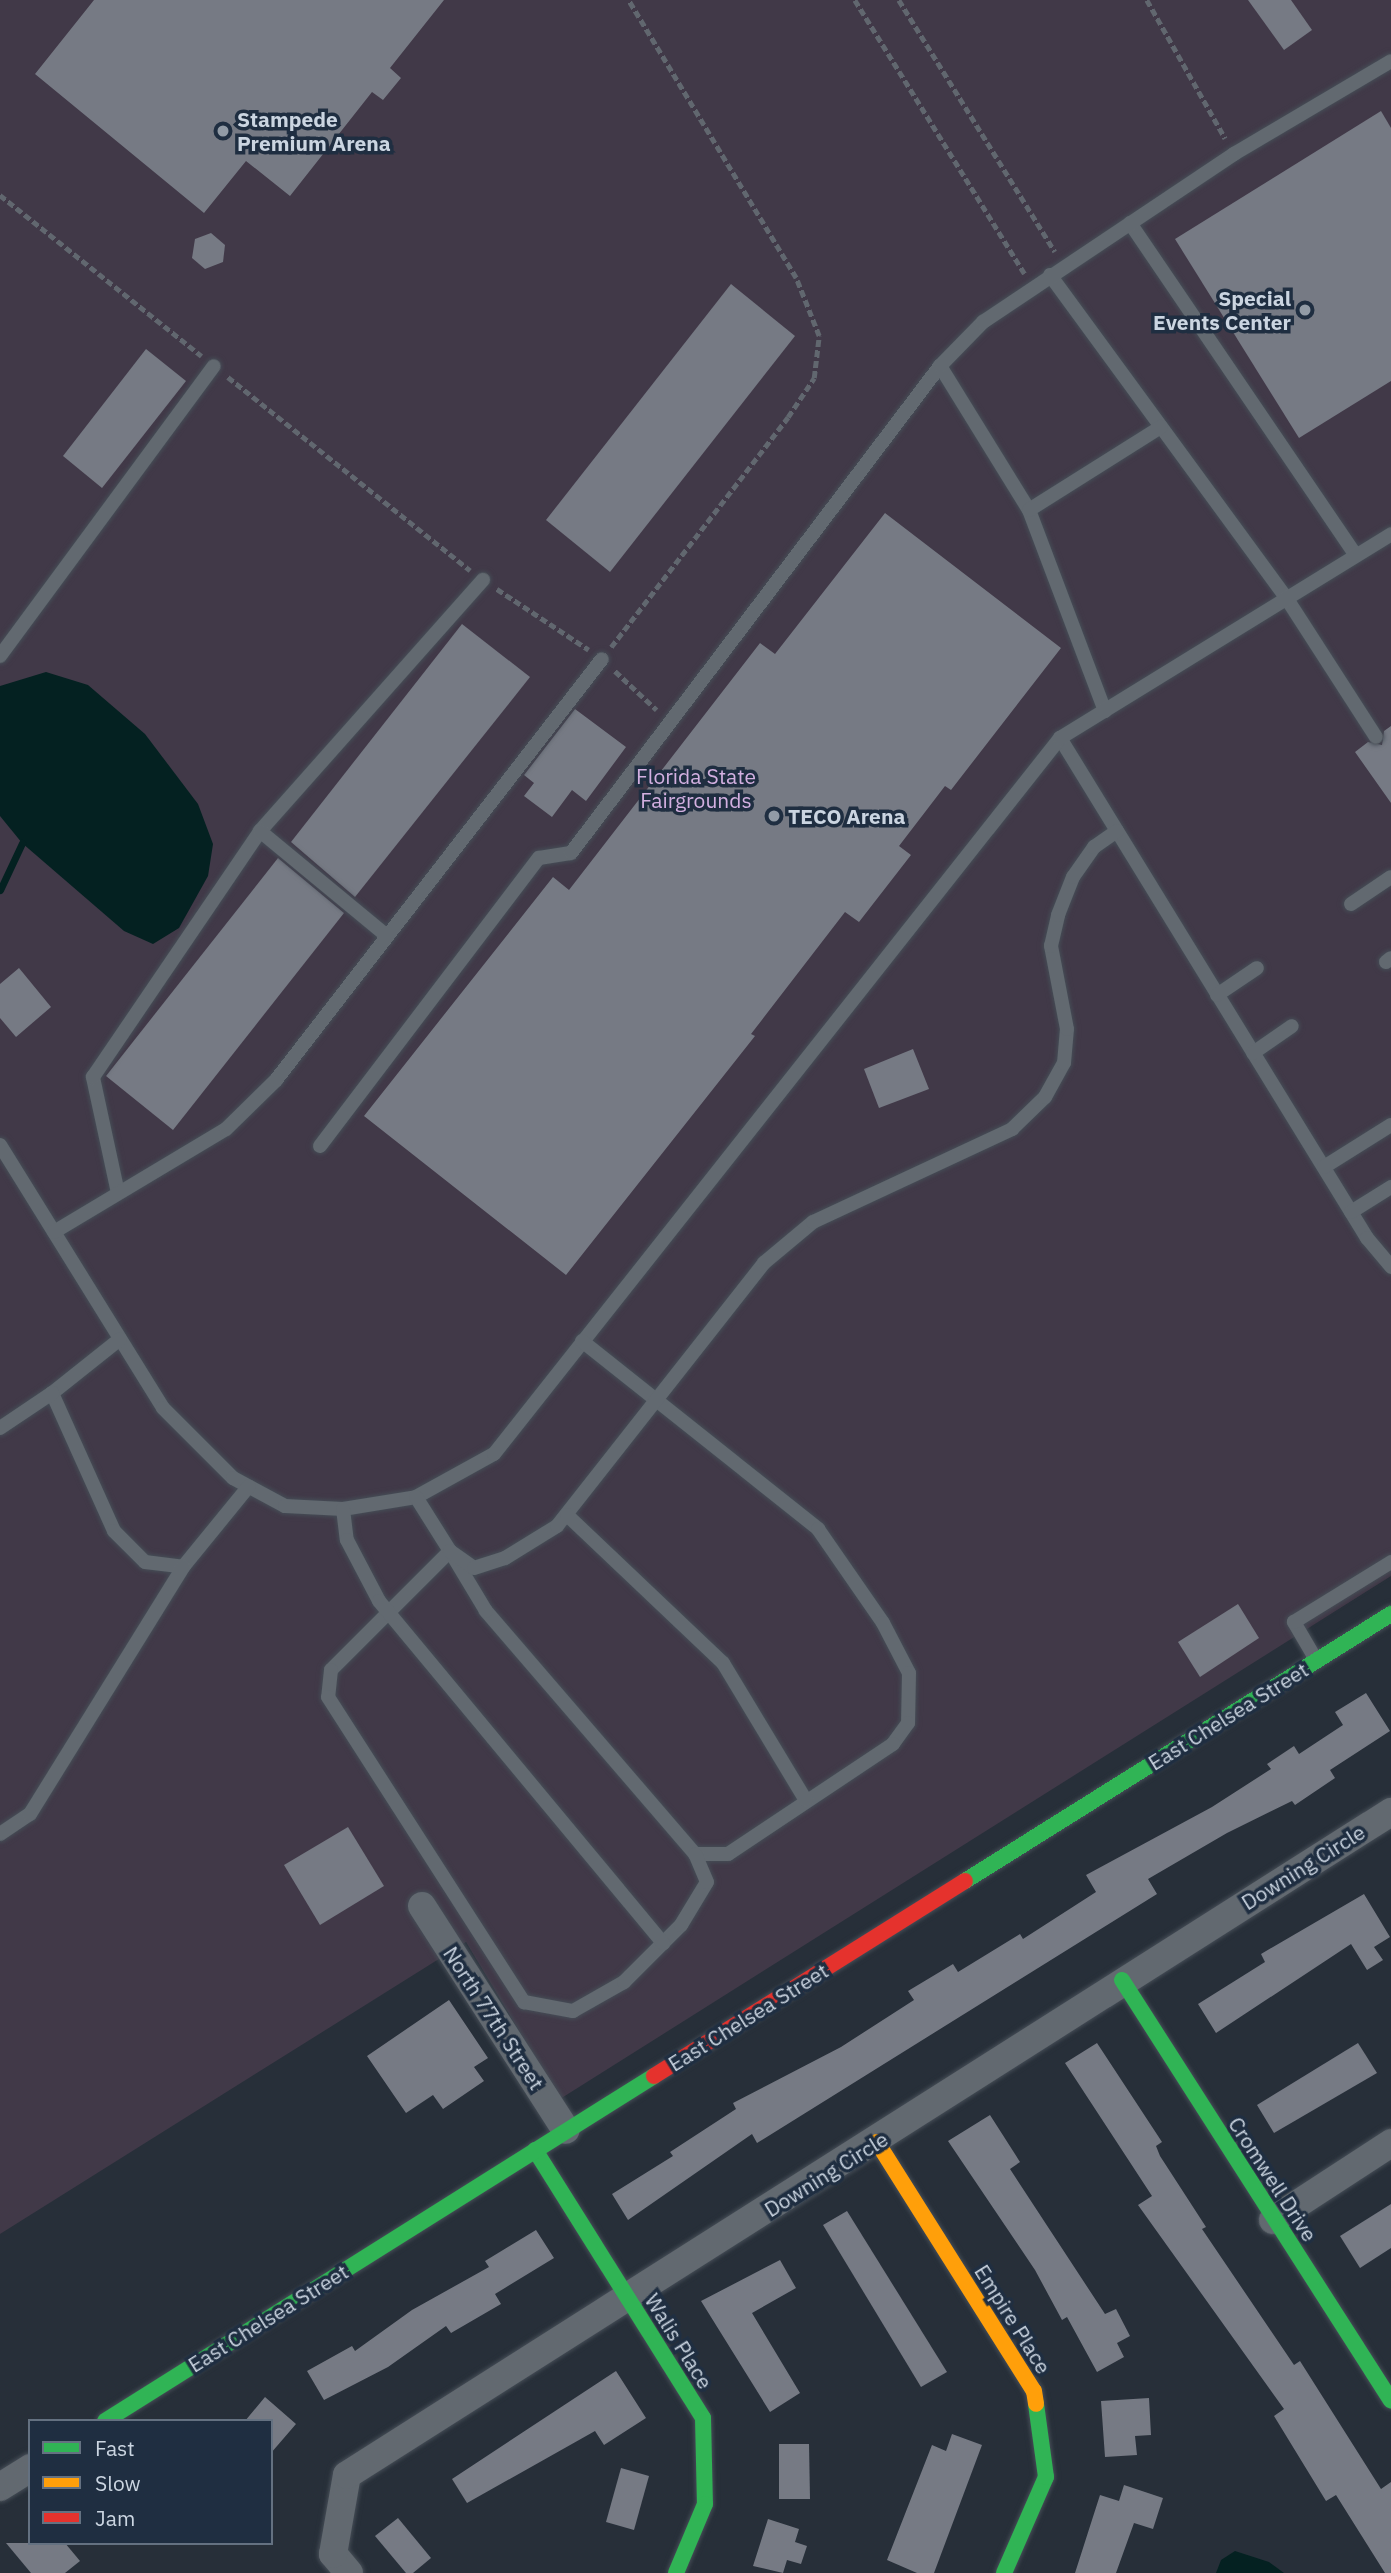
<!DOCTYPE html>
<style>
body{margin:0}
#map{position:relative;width:1391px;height:2573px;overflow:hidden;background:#272f39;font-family:"IBM Plex Sans",sans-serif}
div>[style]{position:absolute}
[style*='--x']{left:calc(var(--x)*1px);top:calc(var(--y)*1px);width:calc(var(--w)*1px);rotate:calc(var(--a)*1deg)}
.green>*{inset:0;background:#413948}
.water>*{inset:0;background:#042121}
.stream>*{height:7px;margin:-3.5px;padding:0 3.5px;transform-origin:3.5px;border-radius:3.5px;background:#042121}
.building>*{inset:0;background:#767a84}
.path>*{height:4.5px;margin-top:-2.25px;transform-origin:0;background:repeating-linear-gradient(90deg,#61676f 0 7px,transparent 0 10.5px)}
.roads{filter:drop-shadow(0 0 2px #454d56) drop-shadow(0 0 2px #454d56)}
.lane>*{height:14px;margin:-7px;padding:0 7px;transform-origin:7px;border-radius:7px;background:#626970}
.street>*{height:28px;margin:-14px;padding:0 14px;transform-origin:14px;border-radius:14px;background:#626970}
.fast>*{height:16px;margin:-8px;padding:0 8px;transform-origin:8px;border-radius:8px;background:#30b455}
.slow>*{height:16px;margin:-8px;padding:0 8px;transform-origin:8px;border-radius:8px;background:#ff9f0a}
.jam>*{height:16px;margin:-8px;padding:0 8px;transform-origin:8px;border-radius:8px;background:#e5322d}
.dots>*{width:19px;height:19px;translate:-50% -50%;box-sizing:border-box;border:4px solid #1f2e41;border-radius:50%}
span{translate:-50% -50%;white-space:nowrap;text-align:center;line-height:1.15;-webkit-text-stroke:7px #1f2e41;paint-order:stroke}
.poi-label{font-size:21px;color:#cbd5e1;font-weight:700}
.left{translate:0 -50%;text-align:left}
.right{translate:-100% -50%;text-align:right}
.park-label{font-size:21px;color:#d3b0e1}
.street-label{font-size:21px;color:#cbd5e1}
.legend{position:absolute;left:28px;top:2419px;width:245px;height:126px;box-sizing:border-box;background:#1f2e41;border:2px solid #647181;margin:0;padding:9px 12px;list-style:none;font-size:21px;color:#cbd5e1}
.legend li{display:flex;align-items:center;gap:14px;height:35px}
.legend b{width:35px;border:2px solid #647181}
</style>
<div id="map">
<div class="green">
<div style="clip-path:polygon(0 0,1391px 0,1391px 1576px,560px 2099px,466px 1942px,0 2234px)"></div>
</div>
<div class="water">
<div style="clip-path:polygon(46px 672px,88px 685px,145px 734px,198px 804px,213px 844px,208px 876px,179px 928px,153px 944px,124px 931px,22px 843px,0 816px,0 686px)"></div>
<div style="clip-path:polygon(1235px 2551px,1269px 2562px,1284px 2573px,1216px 2573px,1221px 2560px)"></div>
</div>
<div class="stream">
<div style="--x:0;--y:890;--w:52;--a:-64.9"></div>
</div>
<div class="building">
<div style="clip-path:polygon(94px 0,444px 0,390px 68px,401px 78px,383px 100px,372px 92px,290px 196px,246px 161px,204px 213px,35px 74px)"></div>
<div style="clip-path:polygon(1248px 0,1291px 0,1312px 30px,1284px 50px)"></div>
<div style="clip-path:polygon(1381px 111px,1391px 128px,1391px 381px,1299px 438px,1175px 239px)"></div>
<div style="clip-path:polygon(211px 233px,225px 245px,223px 262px,205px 269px,192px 258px,195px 239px)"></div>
<div style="clip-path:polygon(731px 284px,795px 336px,610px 572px,546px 520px)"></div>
<div style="clip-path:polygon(146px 349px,186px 381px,102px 488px,63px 456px)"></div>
<div style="clip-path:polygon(885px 513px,1061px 648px,951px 790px,945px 786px,899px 846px,911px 855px,859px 922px,845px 912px,751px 1034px,755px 1036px,566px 1275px,364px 1116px,553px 877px,569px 890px,760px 643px,775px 654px)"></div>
<div style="clip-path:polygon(462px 624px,530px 677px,355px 897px,291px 842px)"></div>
<div style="clip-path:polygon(575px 709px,626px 747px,586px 801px,572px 790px,552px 817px,524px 796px,534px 783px,524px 775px)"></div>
<div style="clip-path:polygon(1391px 726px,1391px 803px,1355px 752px,1368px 742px,1382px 745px,1384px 731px)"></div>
<div style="clip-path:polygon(278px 858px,344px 913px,173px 1130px,106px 1076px)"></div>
<div style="clip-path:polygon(19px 968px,51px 1007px,16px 1037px,0 1018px,0 984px)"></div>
<div style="clip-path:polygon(913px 1049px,929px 1089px,879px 1108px,864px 1069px)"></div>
<div style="clip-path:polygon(1238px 1604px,1259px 1638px,1200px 1677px,1178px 1642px)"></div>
<div style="clip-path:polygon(1366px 1693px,1390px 1731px,1330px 1770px,1335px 1778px,1295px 1805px,1292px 1801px,1227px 1833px,1148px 1879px,1157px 1894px,757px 2143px,752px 2134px,628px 2220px,612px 2194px,673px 2156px,670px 2152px,736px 2109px,733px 2103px,841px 2047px,914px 2000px,908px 1991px,953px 1964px,958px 1972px,1020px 1934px,1023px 1939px,1096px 1892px,1086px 1875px,1212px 1807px,1271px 1769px,1267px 1764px,1294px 1746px,1299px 1754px,1343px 1725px,1335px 1712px)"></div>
<div style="clip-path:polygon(348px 1827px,384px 1886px,320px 1925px,284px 1865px)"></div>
<div style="clip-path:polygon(1364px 1894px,1390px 1937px,1374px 1947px,1383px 1960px,1367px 1970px,1351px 1944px,1216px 2033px,1198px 2004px,1265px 1962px,1261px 1954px)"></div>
<div style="clip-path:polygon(449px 2000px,488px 2058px,474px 2067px,484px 2081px,443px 2109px,433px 2095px,406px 2113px,367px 2056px)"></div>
<div style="clip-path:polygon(1097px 2043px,1162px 2142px,1156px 2146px,1160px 2156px,1206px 2227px,1202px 2229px,1294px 2365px,1300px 2361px,1381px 2489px,1391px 2482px,1391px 2573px,1385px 2573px,1336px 2495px,1326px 2501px,1274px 2416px,1284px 2409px,1138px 2205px,1152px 2196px,1065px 2063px)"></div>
<div style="clip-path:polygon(1358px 2043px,1377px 2073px,1274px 2133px,1257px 2105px)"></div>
<div style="clip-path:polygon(990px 2115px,1020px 2162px,1010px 2169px,1105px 2314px,1116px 2309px,1130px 2336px,1117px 2343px,1124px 2357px,1097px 2372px,1067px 2317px,1062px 2320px,1035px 2270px,948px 2141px)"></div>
<div style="clip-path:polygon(1391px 2204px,1391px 2248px,1360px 2268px,1340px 2236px)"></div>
<div style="clip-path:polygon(847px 2211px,947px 2372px,921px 2387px,823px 2225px)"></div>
<div style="clip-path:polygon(536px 2230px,554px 2258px,495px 2294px,501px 2304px,451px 2333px,446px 2326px,388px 2367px,324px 2400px,307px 2371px,352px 2346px,355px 2351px,412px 2310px,489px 2267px,485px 2261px)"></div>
<div style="clip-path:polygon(780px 2260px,796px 2288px,752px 2313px,800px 2393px,770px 2412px,701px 2301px)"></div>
<div style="clip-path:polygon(616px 2371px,646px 2418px,604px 2445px,595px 2431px,467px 2503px,452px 2479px)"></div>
<div style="clip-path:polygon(265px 2397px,296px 2424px,271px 2453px,271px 2421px,245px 2421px)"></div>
<div style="clip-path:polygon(1149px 2398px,1151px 2435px,1135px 2436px,1137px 2455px,1105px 2457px,1101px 2401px)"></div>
<div style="clip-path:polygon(952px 2434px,982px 2445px,934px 2573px,917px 2573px,887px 2560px,932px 2445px,946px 2451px)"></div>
<div style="clip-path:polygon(779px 2444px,809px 2444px,810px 2499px,779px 2499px)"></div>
<div style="clip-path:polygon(621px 2468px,649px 2476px,634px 2530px,606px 2522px)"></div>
<div style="clip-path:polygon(1124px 2485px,1163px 2498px,1153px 2529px,1134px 2523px,1116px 2573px,1075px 2573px,1100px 2495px,1119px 2501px)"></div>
<div style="clip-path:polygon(398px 2518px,431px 2558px,413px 2573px,406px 2573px,375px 2536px)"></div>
<div style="clip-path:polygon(768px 2519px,799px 2529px,795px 2542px,807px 2546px,801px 2564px,787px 2560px,783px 2573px,753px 2566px)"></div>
<div style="clip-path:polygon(6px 2543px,65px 2543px,80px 2561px,65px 2573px,31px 2573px)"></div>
</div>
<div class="path">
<div style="--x:855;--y:0;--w:322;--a:58.2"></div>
<div style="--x:899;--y:0;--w:296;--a:58.2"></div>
<div style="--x:1147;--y:0;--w:159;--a:60.5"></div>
<div style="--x:0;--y:195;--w:258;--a:38.6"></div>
<div style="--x:228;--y:377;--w:310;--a:38.6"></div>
<div style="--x:497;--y:589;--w:110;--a:33.5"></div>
<div style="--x:611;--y:647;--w:290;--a:-52.4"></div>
<div style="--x:788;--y:417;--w:47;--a:-56.3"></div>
<div style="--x:814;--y:378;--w:42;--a:-83.2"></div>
<div style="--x:819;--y:336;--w:62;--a:-111.6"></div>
<div style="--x:796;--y:278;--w:325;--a:-121.1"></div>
<div style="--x:615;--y:671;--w:57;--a:42.9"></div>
</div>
<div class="roads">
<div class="lane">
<div style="--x:1130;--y:223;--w:402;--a:55.8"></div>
<div style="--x:1050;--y:275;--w:401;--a:53.8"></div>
<div style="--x:1287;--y:599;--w:164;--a:57.2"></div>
<div style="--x:940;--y:366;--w:169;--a:58.3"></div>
<div style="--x:1029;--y:510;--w:215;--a:69.3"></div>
<div style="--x:1029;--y:510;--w:156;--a:-32.2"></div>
<div style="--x:0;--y:656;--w:360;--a:-53.6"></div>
<div style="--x:1060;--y:738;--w:587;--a:58.45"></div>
<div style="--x:1367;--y:1238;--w:38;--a:50"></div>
<div style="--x:260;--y:831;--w:336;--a:-48.4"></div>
<div style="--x:1351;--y:904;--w:48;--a:-34"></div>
<div style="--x:1386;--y:962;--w:6;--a:-39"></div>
<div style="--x:1217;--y:995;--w:48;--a:-34"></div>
<div style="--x:1253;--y:1053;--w:47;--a:-34.7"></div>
<div style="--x:0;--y:1145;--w:309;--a:58.2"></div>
<div style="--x:163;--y:1408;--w:99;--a:45"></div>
<div style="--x:233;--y:1478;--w:59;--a:28.3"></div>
<div style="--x:285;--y:1506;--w:58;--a:3"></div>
<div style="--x:343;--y:1509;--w:74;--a:-9.3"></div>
<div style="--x:416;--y:1497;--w:89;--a:-28.9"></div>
<div style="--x:494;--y:1454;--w:913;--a:-51.67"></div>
<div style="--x:1060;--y:738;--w:389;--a:-31.6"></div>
<div style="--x:320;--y:1146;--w:362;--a:-52.8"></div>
<div style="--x:539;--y:858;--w:32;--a:-9"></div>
<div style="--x:571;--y:853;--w:611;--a:-52.85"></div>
<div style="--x:940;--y:366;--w:62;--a:-45.7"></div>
<div style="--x:983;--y:322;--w:302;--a:-33.8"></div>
<div style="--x:1234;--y:154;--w:182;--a:-30.6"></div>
<div style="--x:1324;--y:1167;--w:79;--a:-32.1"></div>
<div style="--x:118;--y:1193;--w:119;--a:-102.2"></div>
<div style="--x:93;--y:1077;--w:297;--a:-55.8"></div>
<div style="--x:260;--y:831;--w:165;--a:39.6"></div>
<div style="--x:1351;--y:1212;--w:47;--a:-32"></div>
<div style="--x:54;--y:1232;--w:200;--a:-30.9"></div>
<div style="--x:226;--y:1129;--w:70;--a:-44.4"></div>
<div style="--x:276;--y:1080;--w:532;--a:-52.25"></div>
<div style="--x:120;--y:1339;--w:87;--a:141.5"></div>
<div style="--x:52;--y:1393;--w:151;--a:65.8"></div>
<div style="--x:114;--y:1531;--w:44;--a:45"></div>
<div style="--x:145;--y:1562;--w:38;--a:7"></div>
<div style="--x:183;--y:1567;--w:104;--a:-50.8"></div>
<div style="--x:582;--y:1341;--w:302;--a:38.5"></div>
<div style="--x:818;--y:1529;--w:114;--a:55.3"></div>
<div style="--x:883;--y:1623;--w:56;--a:62.5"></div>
<div style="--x:909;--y:1673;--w:50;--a:91.1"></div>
<div style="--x:908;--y:1723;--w:26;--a:126"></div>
<div style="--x:893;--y:1744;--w:198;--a:146.3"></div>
<div style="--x:728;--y:1854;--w:33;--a:180"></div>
<div style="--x:695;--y:1854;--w:321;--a:-130.7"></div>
<div style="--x:486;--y:1611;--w:70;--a:-121"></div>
<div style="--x:450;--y:1551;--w:168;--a:135"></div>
<div style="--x:331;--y:1670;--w:27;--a:96"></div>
<div style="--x:328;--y:1697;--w:363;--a:57.3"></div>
<div style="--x:524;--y:2002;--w:50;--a:10.4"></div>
<div style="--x:573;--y:2011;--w:59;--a:-29.6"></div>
<div style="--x:624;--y:1982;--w:81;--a:-45"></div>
<div style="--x:681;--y:1925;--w:50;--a:-58.8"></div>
<div style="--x:707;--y:1882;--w:30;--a:-113"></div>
<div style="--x:0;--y:1428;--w:63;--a:-33.9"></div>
<div style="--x:416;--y:1497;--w:64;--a:57.8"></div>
<div style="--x:450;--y:1551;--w:29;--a:35"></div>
<div style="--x:474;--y:1568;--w:33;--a:-18"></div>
<div style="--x:505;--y:1558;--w:61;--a:-31.6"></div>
<div style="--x:557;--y:1526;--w:335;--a:-51.8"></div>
<div style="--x:764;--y:1263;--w:64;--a:-39.9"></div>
<div style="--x:813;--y:1222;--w:220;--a:-25"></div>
<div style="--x:1012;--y:1129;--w:46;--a:-44.1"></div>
<div style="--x:1045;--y:1097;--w:39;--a:-61"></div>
<div style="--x:1064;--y:1063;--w:34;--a:-85"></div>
<div style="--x:1067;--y:1029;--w:85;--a:-100.9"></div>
<div style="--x:1051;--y:946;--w:32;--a:-77"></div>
<div style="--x:1058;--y:915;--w:41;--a:-68.5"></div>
<div style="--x:1073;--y:877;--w:37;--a:-55"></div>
<div style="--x:1094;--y:847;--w:28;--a:-35"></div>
<div style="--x:343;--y:1509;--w:31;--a:83"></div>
<div style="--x:347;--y:1540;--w:69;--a:62.3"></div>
<div style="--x:379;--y:1601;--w:445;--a:50.3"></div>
<div style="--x:567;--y:1515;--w:215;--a:43.5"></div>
<div style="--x:723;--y:1663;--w:159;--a:58.9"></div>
<div style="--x:1315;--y:1658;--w:42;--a:-120.3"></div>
<div style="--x:1294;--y:1622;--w:114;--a:-31.7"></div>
<div style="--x:0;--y:1834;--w:36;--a:-34"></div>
<div style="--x:30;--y:1814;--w:291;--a:-58.2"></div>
</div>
<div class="street">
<div style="--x:422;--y:1906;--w:266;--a:57.3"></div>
<div style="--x:1273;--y:2220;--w:141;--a:-33.1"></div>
<div style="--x:0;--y:2487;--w:36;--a:-32"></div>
<div style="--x:349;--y:2573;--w:25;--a:-130"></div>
<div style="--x:333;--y:2554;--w:80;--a:-80"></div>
<div style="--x:347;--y:2475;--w:1237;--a:-32.42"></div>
</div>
<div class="fast">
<div style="--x:965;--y:1881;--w:503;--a:-32.08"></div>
<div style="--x:1122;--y:1980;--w:499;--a:57.4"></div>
<div style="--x:535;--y:2150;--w:316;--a:57.9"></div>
<div style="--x:703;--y:2418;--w:86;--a:88.7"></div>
<div style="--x:705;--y:2504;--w:75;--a:112.8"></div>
<div style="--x:105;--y:2421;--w:648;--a:-32.15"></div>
<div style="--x:1004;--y:2573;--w:105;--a:-66.4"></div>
<div style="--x:1046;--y:2477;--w:74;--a:-97.8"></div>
</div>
<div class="slow">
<div style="--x:877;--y:2142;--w:294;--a:57.8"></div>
<div style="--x:1034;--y:2391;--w:13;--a:81"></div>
</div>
<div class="jam">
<div style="--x:654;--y:2076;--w:367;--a:-32.1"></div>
</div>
</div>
<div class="dots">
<div style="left:223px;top:131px;background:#929ba6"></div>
<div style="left:1305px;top:310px;background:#929ba6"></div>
<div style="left:774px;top:816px;background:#929ba6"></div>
</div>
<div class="poi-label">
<span class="left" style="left:237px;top:131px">Stampede<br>Premium Arena</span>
<span class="right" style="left:1291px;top:310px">Special<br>Events Center</span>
<span class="left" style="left:788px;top:816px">TECO Arena</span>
</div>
<div class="park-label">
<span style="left:696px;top:788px">Florida State<br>Fairgrounds</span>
</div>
<div class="street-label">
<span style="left:1228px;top:1716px;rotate:-32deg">East Chelsea Street</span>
<span style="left:1303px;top:1867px;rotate:-32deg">Downing Circle</span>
<span style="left:748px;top:2017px;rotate:-32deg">East Chelsea Street</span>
<span style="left:494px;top:2018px;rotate:57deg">North 77th Street</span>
<span style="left:826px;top:2174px;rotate:-32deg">Downing Circle</span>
<span style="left:1273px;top:2179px;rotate:57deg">Cromwell Drive</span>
<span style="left:268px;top:2318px;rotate:-32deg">East Chelsea Street</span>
<span style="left:1013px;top:2319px;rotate:58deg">Empire Place</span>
<span style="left:679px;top:2341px;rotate:58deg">Walis Place</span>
</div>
<ul class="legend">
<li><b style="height:9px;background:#30b455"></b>Fast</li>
<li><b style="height:9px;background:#ff9f0a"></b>Slow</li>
<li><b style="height:9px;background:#e5322d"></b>Jam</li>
</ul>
</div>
